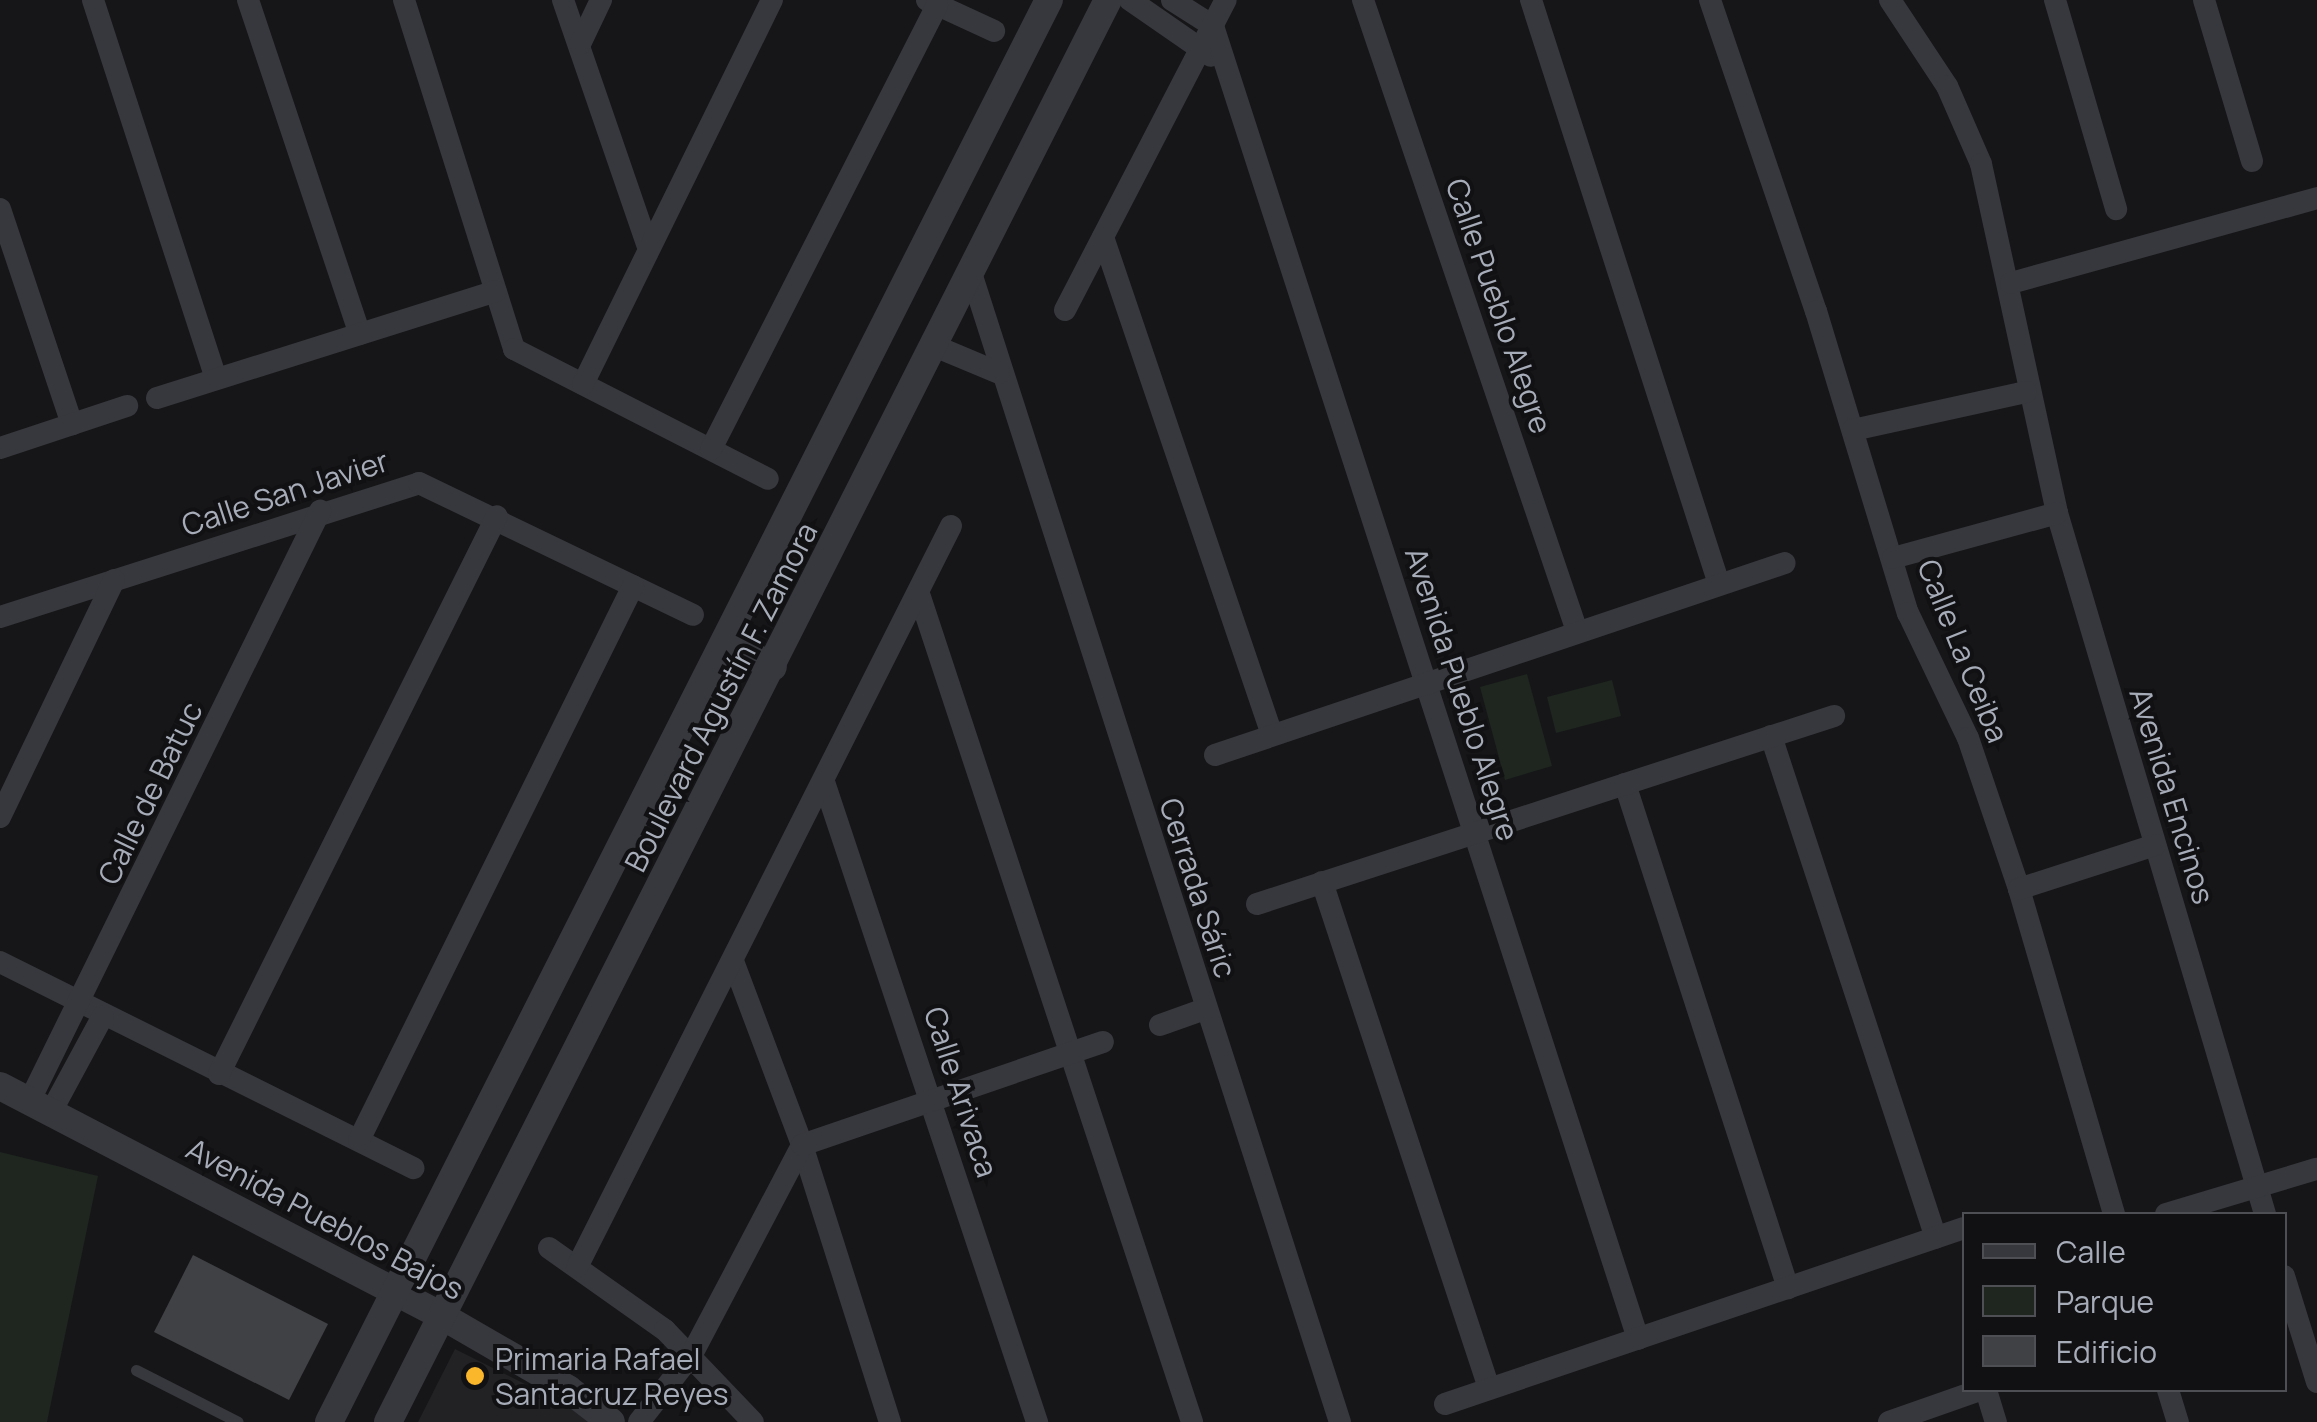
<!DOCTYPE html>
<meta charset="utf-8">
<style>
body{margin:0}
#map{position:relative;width:2317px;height:1422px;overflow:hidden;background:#161618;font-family:Manrope,sans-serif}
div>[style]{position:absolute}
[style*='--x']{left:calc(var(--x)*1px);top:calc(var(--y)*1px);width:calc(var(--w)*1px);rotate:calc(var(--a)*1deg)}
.built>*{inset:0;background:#222225}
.green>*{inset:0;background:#1e261f}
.building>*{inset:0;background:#404145}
.service>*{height:11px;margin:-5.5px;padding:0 5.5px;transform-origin:5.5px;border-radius:5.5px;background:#37383d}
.minor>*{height:22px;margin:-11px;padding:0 11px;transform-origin:11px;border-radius:11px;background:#37383d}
.tertiary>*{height:28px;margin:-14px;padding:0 14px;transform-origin:14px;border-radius:14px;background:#37383d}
.dots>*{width:28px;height:28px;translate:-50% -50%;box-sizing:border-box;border:5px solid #111113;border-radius:50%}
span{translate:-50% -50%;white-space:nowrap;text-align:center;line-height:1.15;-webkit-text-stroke:8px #111113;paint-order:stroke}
.street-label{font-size:30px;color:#a7acb9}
.poi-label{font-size:30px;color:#a7acb9}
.left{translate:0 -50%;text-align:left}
.legend{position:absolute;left:1962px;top:1212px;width:325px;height:180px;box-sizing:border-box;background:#111113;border:2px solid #4d4f55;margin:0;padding:12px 18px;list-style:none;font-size:30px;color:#a7acb9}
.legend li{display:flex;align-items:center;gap:20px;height:50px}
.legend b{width:50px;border:2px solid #4d4f55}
</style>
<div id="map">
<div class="built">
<div style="clip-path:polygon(455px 1349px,565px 1404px,594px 1422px,418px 1422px)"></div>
</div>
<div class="green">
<div style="clip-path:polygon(1527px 674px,1552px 766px,1505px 780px,1480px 687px)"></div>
<div style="clip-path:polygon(1612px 680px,1621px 716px,1556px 733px,1547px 697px)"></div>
<div style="clip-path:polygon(0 1152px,98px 1176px,47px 1422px,0 1422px)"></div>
</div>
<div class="building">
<div style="clip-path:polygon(193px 1255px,328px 1324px,289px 1400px,154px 1332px)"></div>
</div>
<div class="service">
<div style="--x:136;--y:1370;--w:114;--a:27"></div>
</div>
<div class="minor">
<div style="--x:93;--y:0;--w:398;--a:72"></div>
<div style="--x:248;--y:0;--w:352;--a:71.5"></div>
<div style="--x:404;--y:0;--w:366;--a:72.5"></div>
<div style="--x:514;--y:349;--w:285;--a:27.1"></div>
<div style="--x:563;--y:0;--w:258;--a:71"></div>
<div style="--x:927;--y:0;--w:74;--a:24.8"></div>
<div style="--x:1130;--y:0;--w:98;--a:34.7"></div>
<div style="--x:1172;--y:0;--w:49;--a:32.4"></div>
<div style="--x:1213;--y:26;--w:1380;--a:72.06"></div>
<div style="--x:1363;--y:0;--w:666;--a:71.27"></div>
<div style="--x:1531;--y:0;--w:614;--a:72.16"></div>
<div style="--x:1710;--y:0;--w:329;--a:71.2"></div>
<div style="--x:1816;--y:311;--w:316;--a:73.1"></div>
<div style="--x:1908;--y:613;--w:139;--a:64.4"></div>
<div style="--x:1968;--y:738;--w:159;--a:71.3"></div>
<div style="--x:2019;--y:889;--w:339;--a:73.7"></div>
<div style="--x:1890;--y:0;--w:103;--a:56.5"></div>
<div style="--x:1947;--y:86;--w:85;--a:66.4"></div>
<div style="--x:1981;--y:164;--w:357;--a:77.7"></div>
<div style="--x:2057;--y:513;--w:731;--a:73.47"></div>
<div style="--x:2055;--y:0;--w:218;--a:73.7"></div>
<div style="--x:2204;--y:0;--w:168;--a:73.4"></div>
<div style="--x:580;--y:44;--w:49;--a:-64.5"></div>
<div style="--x:0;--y:209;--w:227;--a:71.5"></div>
<div style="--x:1103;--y:237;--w:526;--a:71.25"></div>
<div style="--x:972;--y:276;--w:1204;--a:72.2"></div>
<div style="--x:2011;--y:283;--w:318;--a:-15.5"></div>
<div style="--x:1065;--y:310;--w:349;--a:-62.6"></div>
<div style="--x:937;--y:347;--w:67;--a:22.8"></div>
<div style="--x:583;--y:384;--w:428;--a:-63.8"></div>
<div style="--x:157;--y:398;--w:355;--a:-17.5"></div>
<div style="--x:1853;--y:430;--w:177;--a:-12.4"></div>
<div style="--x:0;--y:448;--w:134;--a:-18.3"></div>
<div style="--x:711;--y:449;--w:498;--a:-63"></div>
<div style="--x:1893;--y:558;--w:170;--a:-15.3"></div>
<div style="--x:920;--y:597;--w:869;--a:71.75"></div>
<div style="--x:0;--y:617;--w:440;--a:-17.7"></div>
<div style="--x:419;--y:483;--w:304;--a:25.7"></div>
<div style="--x:1771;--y:736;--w:528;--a:71.81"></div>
<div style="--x:1215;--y:755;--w:601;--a:-18.62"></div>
<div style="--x:824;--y:782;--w:675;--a:71.59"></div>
<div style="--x:1625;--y:784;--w:530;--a:72.08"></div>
<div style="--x:0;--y:817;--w:263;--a:-64.3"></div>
<div style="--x:1322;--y:882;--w:533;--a:71.74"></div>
<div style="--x:2019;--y:889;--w:143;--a:-17.9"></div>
<div style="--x:1257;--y:904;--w:607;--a:-18.05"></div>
<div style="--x:733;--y:961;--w:197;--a:69.4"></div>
<div style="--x:802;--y:1145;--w:291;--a:72.4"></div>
<div style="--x:0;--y:962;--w:462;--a:26.5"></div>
<div style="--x:1160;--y:1025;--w:48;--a:-19.6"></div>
<div style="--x:219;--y:1074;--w:623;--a:-63.52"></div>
<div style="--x:30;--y:1100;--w:657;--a:-63.79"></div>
<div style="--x:51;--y:1112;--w:109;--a:-61.6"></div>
<div style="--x:359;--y:1140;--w:618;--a:-63.68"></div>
<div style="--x:2166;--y:1214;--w:157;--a:-16.7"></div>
<div style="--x:549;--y:1248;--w:142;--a:35.3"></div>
<div style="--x:665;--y:1330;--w:127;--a:46.3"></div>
<div style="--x:577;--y:1267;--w:830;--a:-63.22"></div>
<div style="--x:2284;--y:1276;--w:111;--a:72.7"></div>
<div style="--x:1986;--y:1390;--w:34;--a:73"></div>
<div style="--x:2168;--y:1390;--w:34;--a:73"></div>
<div style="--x:1445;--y:1404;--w:548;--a:-18.73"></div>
<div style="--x:639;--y:1422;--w:86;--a:-52.1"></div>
<div style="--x:692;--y:1354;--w:236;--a:-62.2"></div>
<div style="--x:802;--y:1145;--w:318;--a:-18.9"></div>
<div style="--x:1889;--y:1422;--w:96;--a:-19.4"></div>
</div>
<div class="tertiary">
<div style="--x:726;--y:642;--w:53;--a:28"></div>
<div style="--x:0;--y:1086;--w:498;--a:27.5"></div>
<div style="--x:442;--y:1316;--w:146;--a:30.1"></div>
<div style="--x:568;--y:1389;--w:54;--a:37.5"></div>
<div style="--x:329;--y:1422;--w:1594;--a:-63.15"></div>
<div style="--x:388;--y:1422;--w:1594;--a:-63.15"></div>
</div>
<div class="dots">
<div style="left:475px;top:1376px;background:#fbb72b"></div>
</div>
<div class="street-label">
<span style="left:1499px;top:306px;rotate:71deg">Calle Pueblo Alegre</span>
<span style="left:285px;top:493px;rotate:-18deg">Calle San Javier</span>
<span style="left:1963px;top:651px;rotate:68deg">Calle La Ceiba</span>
<span style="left:1462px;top:694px;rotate:72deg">Avenida Pueblo Alegre</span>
<span style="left:721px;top:697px;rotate:-63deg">Boulevard Agustín F. Zamora</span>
<span style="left:150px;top:793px;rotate:-64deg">Calle de Batuc</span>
<span style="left:2172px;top:796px;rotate:73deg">Avenida Encinos</span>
<span style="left:1198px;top:888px;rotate:72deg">Cerrada Sáric</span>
<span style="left:961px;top:1092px;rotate:72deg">Calle Arivaca</span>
<span style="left:325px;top:1219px;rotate:28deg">Avenida Pueblos Bajos</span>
</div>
<div class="poi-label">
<span class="left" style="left:495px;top:1376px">Primaria Rafael<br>Santacruz Reyes</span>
</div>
<ul class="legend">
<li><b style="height:12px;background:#37383d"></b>Calle</li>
<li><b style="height:28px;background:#1e261f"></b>Parque</li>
<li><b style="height:28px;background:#404145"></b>Edificio</li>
</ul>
</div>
